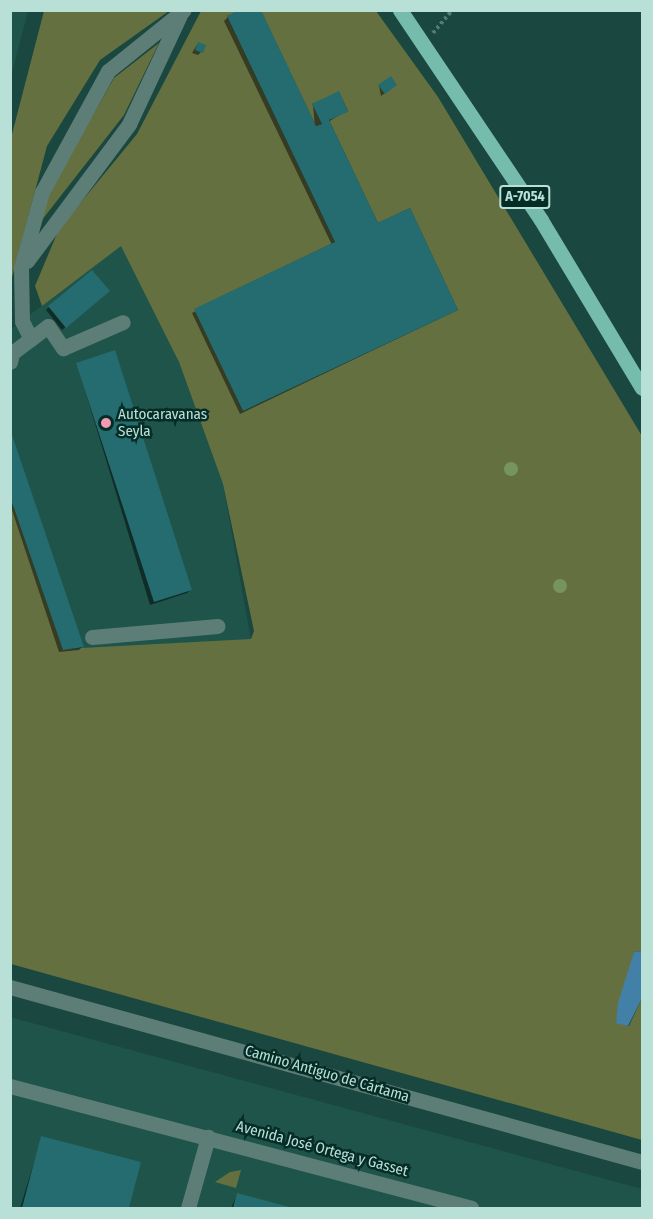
<!DOCTYPE html>
<meta charset="utf-8">
<style>
body{margin:0}
#map{position:relative;width:653px;height:1219px;overflow:hidden;background:#1a473f;font-family:"Fira Sans Condensed",sans-serif}
div>[style]{position:absolute}
[style*='--x']{left:calc(var(--x)*1px);top:calc(var(--y)*1px);width:calc(var(--w)*1px);rotate:calc(var(--a)*1deg)}
.built>*{inset:0;background:#1f544a}
.green>*{inset:0;background:#657040}
.water>*{inset:0;background:#4380a7}
.shadow>*{inset:0;background:#0007}
.building>*{inset:0;background:#246c6f}
.path>*{height:4px;margin-top:-2px;transform-origin:0;background:repeating-linear-gradient(90deg,#527d74 0 3px,transparent 0 6px)}
.minor>*{height:15px;margin:-7.5px;padding:0 7.5px;transform-origin:7.5px;border-radius:7.5px;background:#5d7e77}
.major>*{height:15px;margin:-7.5px;padding:0 7.5px;transform-origin:7.5px;border-radius:7.5px;background:#76bcad}
.trees>*{width:14px;height:14px;margin:-7px;border-radius:50%;background:#75945f}
.dots>*{width:16px;height:16px;translate:-50% -50%;box-sizing:border-box;border:3px solid #062c26;border-radius:50%}
span{translate:-50% -50%;white-space:nowrap;text-align:center;line-height:1.15;-webkit-text-stroke:5px #062c26;paint-order:stroke}
.shield-label span{padding:2px 4px;background:#062c26;border:2px solid;border-radius:4px;-webkit-text-stroke-width:0}
.shield-label{font-size:14px;color:#b9e0d7;font-weight:700}
.poi-label{font-size:15px;color:#b9e0d7}
.left{translate:0 -50%;text-align:left}
.street-label{font-size:15px;color:#b9e0d7}
.frame{position:absolute;inset:0;border:12px solid #b9e0d7;pointer-events:none}
</style>
<div id="map">
<div class="built">
<div style="clip-path:polygon(11px 10px,28px 11px,11px 77px,10px 11px)"></div>
<div style="clip-path:polygon(121px 245px,131px 253px,179px 362px,223px 484px,251px 640px,63px 650px,11px 497px,10px 330px)"></div>
<div style="clip-path:polygon(10px 1017px,642px 1189px,642px 1208px,11px 1208px)"></div>
</div>
<div class="green">
<div style="clip-path:polygon(44px 11px,169px 11px,100px 60px,47px 146px,11px 281px,11px 138px)"></div>
<div style="clip-path:polygon(201px 11px,239px 11px,227px 16px,335px 242px,195px 309px,243px 411px,458px 310px,410px 208px,378px 223px,329px 120px,348px 111px,339px 92px,312px 104px,322px 124px,316px 126px,261px 11px,376px 11px,438px 97px,642px 436px,642px 951px,634px 952px,616px 1022px,629px 1026px,642px 998px,642px 1140px,11px 964px,10px 497px,63px 649px,251px 639px,254px 631px,223px 484px,179px 362px,121px 246px,42px 306px,35px 286px,59px 229px,137px 134px)"></div>
<div style="clip-path:polygon(159px 43px,124px 115px,38px 225px,47px 196px,114px 78px)"></div>
<div style="clip-path:polygon(241px 1170px,236px 1188px,215px 1182px,230px 1172px)"></div>
</div>
<div class="water">
<div style="clip-path:polygon(642px 951px,642px 998px,628px 1026px,616px 1023px,618px 1003px,634px 952px)"></div>
</div>
<div class="shadow">
<div style="clip-path:polygon(228px 17px,315px 128px,313px 105px,346px 111px,328px 122px,378px 225px,457px 310px,240px 414px,192px 313px,332px 245px,224px 21px)"></div>
<div style="clip-path:polygon(198px 43px,201px 52px,198px 55px,192px 53px)"></div>
<div style="clip-path:polygon(379px 86px,392px 88px,381px 96px)"></div>
<div style="clip-path:polygon(105px 294px,62px 330px,46px 310px,49px 307px)"></div>
<div style="clip-path:polygon(77px 364px,191px 590px,187px 593px,150px 605px)"></div>
<div style="clip-path:polygon(10px 434px,82px 647px,79px 650px,59px 652px,10px 504px)"></div>
<div style="clip-path:polygon(42px 1137px,139px 1163px,127px 1208px,20px 1208px)"></div>
<div style="clip-path:polygon(237px 1195px,290px 1208px,231px 1208px)"></div>
</div>
<div class="building">
<div style="clip-path:polygon(239px 10px,261px 10px,316px 126px,322px 124px,312px 104px,339px 91px,348px 112px,329px 120px,378px 223px,410px 208px,458px 310px,243px 411px,194px 309px,335px 242px,227px 16px)"></div>
<div style="clip-path:polygon(198px 42px,206px 45px,203px 53px,195px 50px)"></div>
<div style="clip-path:polygon(391px 76px,397px 85px,385px 94px,378px 85px)"></div>
<div style="clip-path:polygon(92px 270px,110px 291px,66px 328px,48px 306px)"></div>
<div style="clip-path:polygon(115px 350px,192px 590px,154px 602px,76px 363px)"></div>
<div style="clip-path:polygon(10px 432px,11px 432px,84px 647px,63px 650px,10px 497px)"></div>
<div style="clip-path:polygon(41px 1136px,141px 1162px,129px 1208px,22px 1208px)"></div>
<div style="clip-path:polygon(237px 1193px,293px 1208px,233px 1208px)"></div>
</div>
<div class="path">
<div style="--x:433;--y:33;--w:30;--a:-50"></div>
</div>
<div class="minor">
<div style="--x:27;--y:261;--w:171;--a:-53.3"></div>
<div style="--x:129;--y:124;--w:120;--a:-64.9"></div>
<div style="--x:31;--y:339;--w:20;--a:-117"></div>
<div style="--x:22;--y:321;--w:53;--a:-91.1"></div>
<div style="--x:21;--y:268;--w:79;--a:-74.6"></div>
<div style="--x:42;--y:192;--w:138;--a:-61.4"></div>
<div style="--x:108;--y:71;--w:97;--a:-38.8"></div>
<div style="--x:10;--y:362;--w:9;--a:-77"></div>
<div style="--x:12;--y:353;--w:45;--a:-36.9"></div>
<div style="--x:48;--y:326;--w:27;--a:56"></div>
<div style="--x:63;--y:348;--w:65;--a:-23.4"></div>
<div style="--x:92;--y:637;--w:126;--a:-5"></div>
<div style="--x:10;--y:987;--w:656;--a:15.48"></div>
<div style="--x:10;--y:1086;--w:477;--a:14.8"></div>
<div style="--x:188;--y:1208;--w:74;--a:-74.3"></div>
</div>
<div class="major">
<div style="--x:400;--y:10;--w:253;--a:56.1"></div>
<div style="--x:541;--y:220;--w:196;--a:59"></div>
</div>
<div class="trees">
<div style="left:511px;top:469px"></div>
<div style="left:560px;top:586px"></div>
</div>
<div class="dots">
<div style="left:106px;top:423px;background:#f09ab5"></div>
</div>
<div class="shield-label">
<span style="left:525px;top:197px">A-7054</span>
</div>
<div class="poi-label">
<span class="left" style="left:118px;top:423px">Autocaravanas<br>Seyla</span>
</div>
<div class="street-label">
<span style="left:327px;top:1074px;rotate:16deg">Camino Antiguo de Cártama</span>
<span style="left:322px;top:1149px;rotate:15deg">Avenida José Ortega y Gasset</span>
</div>
<div class="frame"></div>
</div>
